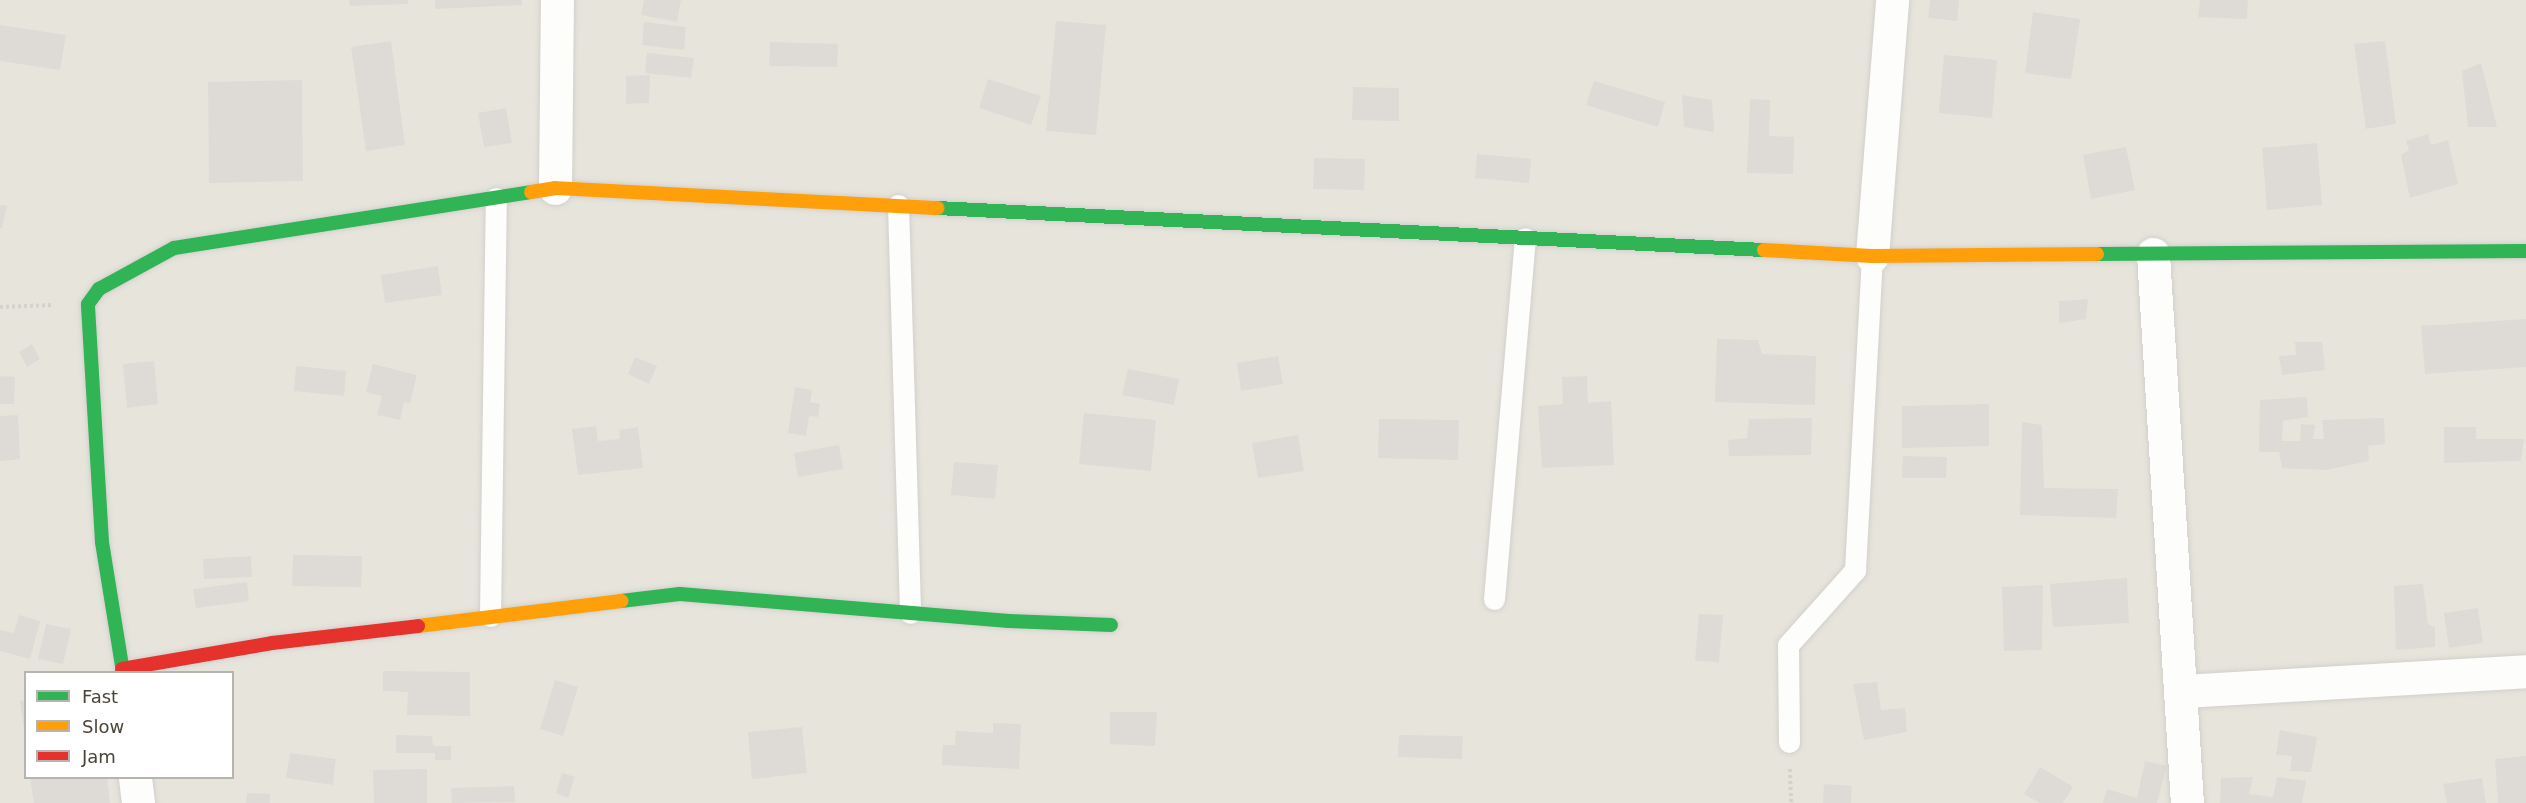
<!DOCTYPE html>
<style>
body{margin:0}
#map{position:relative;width:2526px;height:803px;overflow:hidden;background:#f4f2ee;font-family:"DejaVu Sans",sans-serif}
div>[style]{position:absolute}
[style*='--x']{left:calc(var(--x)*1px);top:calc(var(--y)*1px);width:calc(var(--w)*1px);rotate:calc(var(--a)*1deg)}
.residential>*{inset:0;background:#e7e4dc}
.building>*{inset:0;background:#dedbd6}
.path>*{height:4px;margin-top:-2px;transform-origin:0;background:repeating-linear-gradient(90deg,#d3d2cc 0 3px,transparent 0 6px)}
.roads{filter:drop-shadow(0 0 2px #d2d0cb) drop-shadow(0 0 2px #d2d0cb)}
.lane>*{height:21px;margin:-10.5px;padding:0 10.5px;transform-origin:10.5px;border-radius:10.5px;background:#fdfdfc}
.street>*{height:33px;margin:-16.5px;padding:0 16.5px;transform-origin:16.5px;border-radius:16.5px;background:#fdfdfc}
.fast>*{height:14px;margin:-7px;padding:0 7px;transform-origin:7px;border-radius:7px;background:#30b455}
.slow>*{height:14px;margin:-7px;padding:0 7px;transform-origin:7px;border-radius:7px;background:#ff9f0a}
.jam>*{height:14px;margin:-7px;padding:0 7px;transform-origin:7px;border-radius:7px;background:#e5322d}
span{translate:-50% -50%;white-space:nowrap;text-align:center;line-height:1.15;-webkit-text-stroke:5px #fff;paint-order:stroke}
.legend{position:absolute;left:24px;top:671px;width:210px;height:108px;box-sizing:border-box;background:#fff;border:2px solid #b7b4b0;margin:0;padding:8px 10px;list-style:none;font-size:18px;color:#4b4439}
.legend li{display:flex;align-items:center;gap:12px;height:30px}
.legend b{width:30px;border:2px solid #b7b4b0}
</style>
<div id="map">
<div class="residential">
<div style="clip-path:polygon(evenodd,0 0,2526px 0,2526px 803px,0 803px,0 0,26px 672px,232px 672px,232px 778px,26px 778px,26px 672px)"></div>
</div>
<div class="building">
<div style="clip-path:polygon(349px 0,408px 0,408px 4px,350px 6px)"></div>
<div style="clip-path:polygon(435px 0,522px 0,522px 5px,435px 9px)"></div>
<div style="clip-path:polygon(644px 0,681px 0,677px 22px,641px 15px)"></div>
<div style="clip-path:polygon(1930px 0,1959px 0,1957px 21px,1928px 18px)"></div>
<div style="clip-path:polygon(2200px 0,2248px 0,2247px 19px,2198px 17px)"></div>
<div style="clip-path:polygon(2033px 12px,2080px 19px,2071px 79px,2025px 73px)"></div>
<div style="clip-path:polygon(1056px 21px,1106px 25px,1096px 135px,1046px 131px)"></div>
<div style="clip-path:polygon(644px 22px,686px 27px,684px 50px,642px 45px)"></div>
<div style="clip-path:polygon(0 25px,66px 35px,60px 70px,0 61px)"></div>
<div style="clip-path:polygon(391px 41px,405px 145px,366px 151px,351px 47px)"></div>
<div style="clip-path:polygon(2385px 41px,2396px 124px,2366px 129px,2354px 44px)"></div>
<div style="clip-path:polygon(770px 42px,838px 44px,837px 67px,769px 66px)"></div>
<div style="clip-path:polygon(647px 53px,694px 58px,691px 78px,645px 73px)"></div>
<div style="clip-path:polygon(1944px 55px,1997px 60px,1992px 118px,1939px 113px)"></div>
<div style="clip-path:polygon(2481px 63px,2497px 127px,2468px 127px,2462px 71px)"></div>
<div style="clip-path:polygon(650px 75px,649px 103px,626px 104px,626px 76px)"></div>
<div style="clip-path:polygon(988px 79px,1041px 96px,1031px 125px,979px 108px)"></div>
<div style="clip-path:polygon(302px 80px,303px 181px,209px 183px,208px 82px)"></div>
<div style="clip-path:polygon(1594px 81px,1665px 102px,1658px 127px,1586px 105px)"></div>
<div style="clip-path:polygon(1353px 87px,1399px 88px,1399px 121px,1352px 120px)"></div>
<div style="clip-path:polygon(1682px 95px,1712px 100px,1714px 132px,1684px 127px)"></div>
<div style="clip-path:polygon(1750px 99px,1770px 100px,1769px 136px,1794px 137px,1793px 174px,1747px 173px)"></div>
<div style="clip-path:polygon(506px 108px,512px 143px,484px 147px,478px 113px)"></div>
<div style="clip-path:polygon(2428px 134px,2431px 145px,2448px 140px,2458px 184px,2410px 198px,2401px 155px,2409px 150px,2406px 141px)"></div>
<div style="clip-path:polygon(2317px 143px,2322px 205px,2267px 210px,2262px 148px)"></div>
<div style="clip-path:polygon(2126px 147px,2135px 190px,2091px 199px,2083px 155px)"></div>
<div style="clip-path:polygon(1477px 154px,1531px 159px,1529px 183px,1475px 178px)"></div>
<div style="clip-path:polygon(1314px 158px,1365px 159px,1364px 190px,1313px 189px)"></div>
<div style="clip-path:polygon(0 205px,7px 206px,2px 228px,0 228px)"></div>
<div style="clip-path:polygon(438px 266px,442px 295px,385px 303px,381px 275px)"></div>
<div style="clip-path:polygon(2088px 299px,2086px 319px,2059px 323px,2059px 301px)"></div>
<div style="clip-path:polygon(2526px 319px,2526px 367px,2425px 374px,2421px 326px)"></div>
<div style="clip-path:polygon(1717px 339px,1758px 340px,1762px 354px,1816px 356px,1815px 405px,1715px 402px)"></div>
<div style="clip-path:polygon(2295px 342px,2322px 342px,2325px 370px,2282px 375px,2279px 356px,2296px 355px)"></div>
<div style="clip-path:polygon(32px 344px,40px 359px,27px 367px,19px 352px)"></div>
<div style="clip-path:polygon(1278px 356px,1283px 384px,1241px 391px,1237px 363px)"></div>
<div style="clip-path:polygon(635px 357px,657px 366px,649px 384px,628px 374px)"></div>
<div style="clip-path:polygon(154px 361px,158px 404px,127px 408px,123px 364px)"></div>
<div style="clip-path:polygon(373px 364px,417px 375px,410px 403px,404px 402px,400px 420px,377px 415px,382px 396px,366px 392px)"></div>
<div style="clip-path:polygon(296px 366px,346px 371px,344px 396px,294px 391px)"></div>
<div style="clip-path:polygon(1128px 369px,1179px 379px,1174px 405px,1122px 395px)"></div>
<div style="clip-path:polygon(0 376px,15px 377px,14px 404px,0 404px)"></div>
<div style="clip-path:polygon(1587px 376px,1588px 403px,1611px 401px,1614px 465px,1542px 468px,1538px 406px,1563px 404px,1562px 377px)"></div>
<div style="clip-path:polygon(795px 387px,812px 390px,810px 402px,820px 404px,818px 417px,809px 416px,806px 436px,788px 433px)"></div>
<div style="clip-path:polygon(2307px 397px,2308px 417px,2283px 421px,2282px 441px,2300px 441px,2301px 424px,2315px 425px,2313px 439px,2324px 439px,2322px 420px,2384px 418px,2385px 444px,2368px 446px,2369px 461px,2326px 470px,2282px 468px,2279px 452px,2259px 452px,2260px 400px)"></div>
<div style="clip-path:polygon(1989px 404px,1989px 446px,1902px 448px,1902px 406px)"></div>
<div style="clip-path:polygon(1084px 413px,1156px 420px,1151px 471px,1079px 464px)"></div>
<div style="clip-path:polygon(18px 415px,20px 459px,0 461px,0 416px)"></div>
<div style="clip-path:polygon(1812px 418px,1811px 455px,1729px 456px,1728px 440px,1747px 438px,1749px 419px)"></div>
<div style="clip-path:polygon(1379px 419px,1459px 420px,1458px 460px,1378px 458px)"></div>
<div style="clip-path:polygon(2022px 422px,2042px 425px,2044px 488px,2118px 489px,2116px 518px,2020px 515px)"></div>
<div style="clip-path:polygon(596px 426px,598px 441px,620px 439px,619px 430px,638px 427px,643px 468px,578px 475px,572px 429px)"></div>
<div style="clip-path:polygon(2444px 427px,2476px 427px,2476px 439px,2524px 439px,2521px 461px,2444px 463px)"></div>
<div style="clip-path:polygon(1298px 435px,1304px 471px,1258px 478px,1252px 443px)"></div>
<div style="clip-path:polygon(839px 445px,843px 469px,798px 477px,794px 453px)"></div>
<div style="clip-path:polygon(1903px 456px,1947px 457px,1946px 478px,1902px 478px)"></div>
<div style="clip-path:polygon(954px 462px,998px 465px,995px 499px,951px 495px)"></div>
<div style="clip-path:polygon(293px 555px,362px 556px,361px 587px,292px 586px)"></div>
<div style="clip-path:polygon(251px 556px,252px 577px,204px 579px,203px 559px)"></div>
<div style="clip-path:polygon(2127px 578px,2129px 623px,2053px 627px,2050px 584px)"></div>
<div style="clip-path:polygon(247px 582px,249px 601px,196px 608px,193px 589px)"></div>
<div style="clip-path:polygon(2423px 584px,2428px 624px,2435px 627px,2435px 647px,2396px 650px,2394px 586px)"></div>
<div style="clip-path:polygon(2043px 585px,2042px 650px,2004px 651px,2002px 587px)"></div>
<div style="clip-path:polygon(2478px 608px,2483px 643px,2449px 648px,2444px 613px)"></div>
<div style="clip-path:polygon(1699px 614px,1723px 615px,1719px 662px,1695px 661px)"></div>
<div style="clip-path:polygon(19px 615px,40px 621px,30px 659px,0 651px,0 630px,14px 633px)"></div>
<div style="clip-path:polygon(46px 624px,71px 629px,63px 664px,38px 659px)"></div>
<div style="clip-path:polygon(383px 671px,470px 672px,470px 716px,407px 715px,408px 692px,383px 691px)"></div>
<div style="clip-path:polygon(555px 680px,578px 687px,563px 736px,540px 729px)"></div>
<div style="clip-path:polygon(1877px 682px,1881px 710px,1905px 708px,1907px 732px,1864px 740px,1853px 684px)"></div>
<div style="clip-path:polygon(26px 700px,26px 730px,24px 730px,20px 701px)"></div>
<div style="clip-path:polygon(1110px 712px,1157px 712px,1155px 746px,1110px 744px)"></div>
<div style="clip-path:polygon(993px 723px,1021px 724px,1019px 769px,942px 765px,943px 745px,955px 745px,956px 731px,993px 733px)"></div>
<div style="clip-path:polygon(802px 727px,807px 773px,752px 779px,748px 732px)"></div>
<div style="clip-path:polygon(2280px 730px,2317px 737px,2311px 772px,2290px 771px,2292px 756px,2276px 755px)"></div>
<div style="clip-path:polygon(396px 735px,432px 736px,433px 746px,451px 746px,451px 760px,435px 760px,435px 753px,396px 753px)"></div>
<div style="clip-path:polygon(1399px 735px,1463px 736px,1462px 759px,1398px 757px)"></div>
<div style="clip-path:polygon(290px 753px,336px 759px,333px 785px,286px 778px)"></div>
<div style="clip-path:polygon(2526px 756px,2526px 803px,2498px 803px,2495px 759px)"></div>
<div style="clip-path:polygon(2145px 761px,2167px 766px,2157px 803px,2103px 803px,2107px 789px,2137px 798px)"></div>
<div style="clip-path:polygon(2040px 767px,2073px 787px,2063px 803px,2040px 803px,2024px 794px)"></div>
<div style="clip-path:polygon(427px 769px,427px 803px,374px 803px,373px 770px)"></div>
<div style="clip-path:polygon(562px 773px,575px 777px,568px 798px,556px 793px)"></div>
<div style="clip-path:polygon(2253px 777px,2249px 794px,2273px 797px,2277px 777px,2306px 781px,2302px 803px,2220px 803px,2221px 778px)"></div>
<div style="clip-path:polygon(30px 778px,107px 778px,110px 803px,34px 803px)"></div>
<div style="clip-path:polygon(2482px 778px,2486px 803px,2447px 803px,2443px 784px)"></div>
<div style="clip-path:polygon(1824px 784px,1852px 786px,1851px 803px,1823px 803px)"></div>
<div style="clip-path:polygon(514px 786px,515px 802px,452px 803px,451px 788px)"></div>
<div style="clip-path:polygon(247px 793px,270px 794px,270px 803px,246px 803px)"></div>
</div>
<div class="path">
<div style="--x:0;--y:307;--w:53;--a:-2.2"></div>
<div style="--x:1790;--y:769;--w:34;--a:88"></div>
</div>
<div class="roads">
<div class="lane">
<div style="--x:898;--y:205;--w:408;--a:88.3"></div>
<div style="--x:1494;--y:599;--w:362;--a:-85.1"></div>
<div style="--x:490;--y:616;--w:418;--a:-89.2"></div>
<div style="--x:1789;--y:742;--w:97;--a:-90.6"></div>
<div style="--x:1788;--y:645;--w:101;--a:-48.2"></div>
<div style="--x:1855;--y:570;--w:314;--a:-86.9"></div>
</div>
<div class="street">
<div style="--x:555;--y:188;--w:188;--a:-89.4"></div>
<div style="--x:2153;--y:254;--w:550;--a:86.46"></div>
<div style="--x:1872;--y:256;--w:257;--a:-85.5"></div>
<div style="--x:2182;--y:691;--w:345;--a:-3.3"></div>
<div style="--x:135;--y:778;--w:25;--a:83"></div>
</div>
<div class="fast">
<div style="--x:937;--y:208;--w:828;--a:2.91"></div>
<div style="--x:2097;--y:254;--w:429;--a:-0.4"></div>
<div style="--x:621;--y:601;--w:59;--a:-6.8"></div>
<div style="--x:680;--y:594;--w:330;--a:4.7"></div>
<div style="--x:1009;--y:621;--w:102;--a:2.2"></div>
<div style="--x:123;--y:672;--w:132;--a:-99.2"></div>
<div style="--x:102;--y:542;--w:238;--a:-93.4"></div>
<div style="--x:88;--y:304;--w:19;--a:-54"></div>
<div style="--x:99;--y:289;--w:85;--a:-28.7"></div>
<div style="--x:174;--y:248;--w:361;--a:-8.9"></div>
</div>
<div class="slow">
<div style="--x:531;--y:192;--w:24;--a:-9"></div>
<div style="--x:555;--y:188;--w:383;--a:3"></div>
<div style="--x:1764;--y:250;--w:108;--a:3.2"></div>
<div style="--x:1872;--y:256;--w:225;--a:-0.5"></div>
<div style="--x:418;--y:626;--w:205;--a:-7"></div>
</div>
<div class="jam">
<div style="--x:122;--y:669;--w:152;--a:-9.8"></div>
<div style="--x:272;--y:643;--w:147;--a:-6.6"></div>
</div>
</div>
<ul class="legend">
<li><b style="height:8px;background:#30b455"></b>Fast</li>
<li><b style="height:8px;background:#ff9f0a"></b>Slow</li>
<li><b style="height:8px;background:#e5322d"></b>Jam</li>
</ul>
</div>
